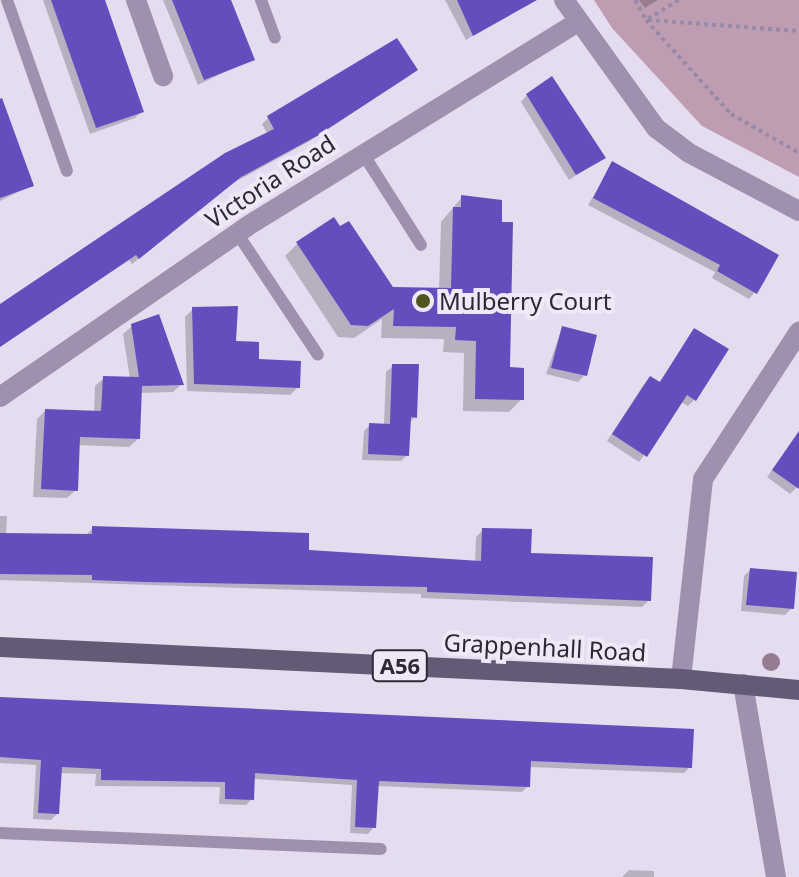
<!DOCTYPE html>
<style>
body{margin:0}
#map{position:relative;width:799px;height:877px;overflow:hidden;background:#e6dcf0;font-family:"Noto Sans",sans-serif}
div>[style]{position:absolute}
[style*='--x']{left:calc(var(--x)*1px);top:calc(var(--y)*1px);width:calc(var(--w)*1px);rotate:calc(var(--a)*1deg)}
.green>*{inset:0;background:#be9db3}
.shadow>*{inset:0;background:#0003}
.building>*{inset:0;background:#654dbd}
.path>*{height:4px;margin-top:-2px;transform-origin:0;background:repeating-linear-gradient(90deg,#978aa9 0 4px,transparent 0 8px)}
.service>*{height:12px;margin:-6px;padding:0 6px;transform-origin:6px;border-radius:6px;background:#9d91ad}
.minor>*{height:20px;margin:-10px;padding:0 10px;transform-origin:10px;border-radius:10px;background:#9d91ad}
.tertiary>*{height:20px;margin:-10px;padding:0 10px;transform-origin:10px;border-radius:10px;background:#9d91ad}
.primary>*{height:20px;margin:-10px;padding:0 10px;transform-origin:10px;border-radius:10px;background:#635a75}
.trees>*{width:18px;height:18px;margin:-9px;border-radius:50%;background:#947c92}
.dots>*{width:22px;height:22px;translate:-50% -50%;box-sizing:border-box;border:4px solid #f0e8f8;border-radius:50%}
span{translate:-50% -50%;white-space:nowrap;text-align:center;line-height:1.15;-webkit-text-stroke:8px #f0e8f8;paint-order:stroke}
.shield-label span{padding:2px 6px;background:#f0e8f8;border:2px solid;border-radius:6px;-webkit-text-stroke-width:0}
.shield-label{font-size:22px;color:#2c2834;font-weight:700}
.street-label{font-size:24px;color:#2c2834}
.poi-label{font-size:24px;color:#2c2834}
.left{translate:0 -50%;text-align:left}
</style>
<div id="map">
<div class="green">
<div style="clip-path:polygon(594px 0,799px 0,799px 177px,702px 126px,612px 28px)"></div>
</div>
<div class="shadow">
<div style="clip-path:polygon(43px 0,103px 0,142px 111px,135px 118px,90px 134px)"></div>
<div style="clip-path:polygon(163px 0,228px 0,252px 59px,198px 85px)"></div>
<div style="clip-path:polygon(445px 0,505px 0,511px 12px,466px 40px)"></div>
<div style="clip-path:polygon(639px 0,658px 0,645px 8px)"></div>
<div style="clip-path:polygon(409px 76px,308px 142px,233px 183px,132px 264px,129px 260px,0 347px,0 307px,268px 135px,262px 124px,268px 118px)"></div>
<div style="clip-path:polygon(527px 95px,603px 157px,569px 180px,521px 102px)"></div>
<div style="clip-path:polygon(0 98px,32px 185px,0 201px)"></div>
<div style="clip-path:polygon(613px 164px,755px 292px,749px 299px,712px 278px,715px 272px,588px 205px)"></div>
<div style="clip-path:polygon(462px 197px,508px 369px,522px 399px,509px 412px,463px 411px,464px 353px,443px 352px,444px 339px,381px 338px,382px 319px,354px 338px,338px 337px,285px 256px,298px 243px,392px 289px,439px 290px,441px 222px)"></div>
<div style="clip-path:polygon(193px 309px,257px 361px,298px 387px,290px 395px,187px 391px,185px 317px)"></div>
<div style="clip-path:polygon(132px 326px,182px 384px,173px 392px,140px 393px,138px 439px,129px 447px,78px 445px,76px 490px,67px 498px,33px 497px,37px 419px,45px 411px,94px 413px,95px 386px,104px 378px,130px 379px,123px 334px)"></div>
<div style="clip-path:polygon(562px 328px,585px 375px,578px 382px,546px 374px)"></div>
<div style="clip-path:polygon(695px 330px,694px 400px,688px 406px,681px 402px,639px 462px,607px 441px,644px 384px,650px 378px,658px 384px)"></div>
<div style="clip-path:polygon(393px 366px,415px 417px,408px 424px,407px 455px,401px 461px,362px 460px,364px 431px,370px 425px,384px 425px,386px 372px)"></div>
<div style="clip-path:polygon(799px 434px,799px 485px,790px 494px,767px 477px)"></div>
<div style="clip-path:polygon(0 516px,7px 516px,6px 535px,85px 536px,93px 528px,307px 552px,475px 563px,476px 537px,483px 530px,529px 555px,649px 600px,642px 607px,421px 598px,421px 594px,0 580px)"></div>
<div style="clip-path:polygon(750px 570px,792px 608px,785px 615px,741px 611px,744px 576px)"></div>
<div style="clip-path:polygon(0 698px,690px 767px,684px 773px,529px 767px,528px 786px,522px 792px,376px 786px,374px 827px,368px 834px,350px 833px,352px 785px,253px 779px,252px 799px,246px 805px,219px 804px,220px 787px,95px 786px,96px 774px,59px 773px,57px 814px,51px 820px,33px 819px,36px 765px,0 763px)"></div>
<div style="clip-path:polygon(629px 870px,654px 871px,654px 877px,622px 877px)"></div>
</div>
<div class="building">
<div style="clip-path:polygon(51px 0,105px 0,144px 112px,96px 128px)"></div>
<div style="clip-path:polygon(172px 0,231px 0,255px 60px,204px 80px)"></div>
<div style="clip-path:polygon(457px 0,537px 0,473px 36px)"></div>
<div style="clip-path:polygon(397px 38px,418px 70px,317px 136px,241px 177px,139px 259px,136px 255px,0 347px,0 304px,225px 153px,274px 129px,267px 116px)"></div>
<div style="clip-path:polygon(552px 76px,606px 158px,576px 175px,526px 94px)"></div>
<div style="clip-path:polygon(2px 98px,34px 186px,0 198px,0 99px)"></div>
<div style="clip-path:polygon(612px 161px,779px 255px,757px 294px,717px 271px,720px 265px,593px 198px)"></div>
<div style="clip-path:polygon(461px 195px,502px 200px,502px 222px,513px 222px,510px 367px,524px 368px,524px 400px,475px 399px,476px 341px,455px 340px,456px 327px,393px 326px,394px 309px,368px 326px,351px 325px,296px 242px,334px 217px,340px 226px,349px 221px,393px 287px,451px 288px,453px 207px,461px 207px)"></div>
<div style="clip-path:polygon(238px 306px,236px 341px,259px 342px,259px 359px,301px 361px,300px 388px,194px 384px,192px 307px)"></div>
<div style="clip-path:polygon(159px 314px,184px 385px,142px 386px,140px 439px,80px 437px,78px 491px,41px 489px,45px 409px,101px 411px,103px 376px,139px 377px,131px 324px)"></div>
<div style="clip-path:polygon(562px 326px,597px 335px,587px 376px,551px 368px)"></div>
<div style="clip-path:polygon(694px 328px,729px 349px,696px 401px,687px 395px,647px 457px,612px 434px,650px 376px,660px 382px)"></div>
<div style="clip-path:polygon(392px 364px,419px 364px,417px 418px,411px 417px,409px 456px,368px 454px,369px 423px,390px 424px)"></div>
<div style="clip-path:polygon(799px 431px,799px 489px,772px 470px)"></div>
<div style="clip-path:polygon(92px 526px,309px 533px,309px 550px,481px 561px,482px 528px,532px 529px,531px 553px,653px 557px,651px 601px,427px 592px,427px 587px,145px 582px,92px 580px,92px 575px,0 574px,0 533px,92px 534px)"></div>
<div style="clip-path:polygon(750px 568px,797px 572px,794px 609px,746px 605px)"></div>
<div style="clip-path:polygon(0 697px,694px 729px,692px 768px,531px 761px,530px 787px,379px 781px,376px 828px,355px 827px,357px 780px,255px 773px,254px 800px,225px 799px,225px 782px,101px 780px,101px 769px,62px 767px,59px 814px,38px 813px,41px 760px,0 757px)"></div>
</div>
<div class="path">
<div style="--x:635;--y:0;--w:23;--a:61"></div>
<div style="--x:646;--y:20;--w:127;--a:47.9"></div>
<div style="--x:731;--y:114;--w:78;--a:29.8"></div>
<div style="--x:648;--y:19;--w:36;--a:-32"></div>
<div style="--x:648;--y:20;--w:151;--a:4.2"></div>
</div>
<div class="service">
<div style="--x:7;--y:0;--w:181;--a:70.7"></div>
<div style="--x:261;--y:0;--w:40;--a:69.8"></div>
<div style="--x:362;--y:152;--w:110;--a:57.6"></div>
<div style="--x:237;--y:233;--w:146;--a:56.4"></div>
<div style="--x:0;--y:833;--w:381;--a:2.4"></div>
</div>
<div class="minor">
<div style="--x:136;--y:0;--w:81;--a:70.4"></div>
<div style="--x:564;--y:0;--w:158;--a:54.3"></div>
<div style="--x:656;--y:128;--w:41;--a:37.1"></div>
<div style="--x:689;--y:153;--w:124;--a:27.8"></div>
<div style="--x:0;--y:397;--w:299;--a:-34.6"></div>
<div style="--x:246;--y:227;--w:390;--a:-31.7"></div>
<div style="--x:681;--y:679;--w:201;--a:-83.7"></div>
<div style="--x:703;--y:479;--w:176;--a:-56.9"></div>
</div>
<div class="tertiary">
<div style="--x:743;--y:684;--w:196;--a:80.3"></div>
</div>
<div class="primary">
<div style="--x:0;--y:647;--w:682;--a:2.69"></div>
<div style="--x:681;--y:679;--w:119;--a:5.3"></div>
</div>
<div class="trees">
<div style="left:771px;top:662px"></div>
</div>
<div class="dots">
<div style="left:423px;top:301px;background:#515321"></div>
</div>
<div class="shield-label">
<span style="left:400px;top:666px">A56</span>
</div>
<div class="street-label">
<span style="left:270px;top:181px;rotate:-33deg">Victoria Road</span>
<span style="left:545px;top:647px;rotate:3deg">Grappenhall Road</span>
</div>
<div class="poi-label">
<span class="left" style="left:439px;top:301px">Mulberry Court</span>
</div>
</div>
